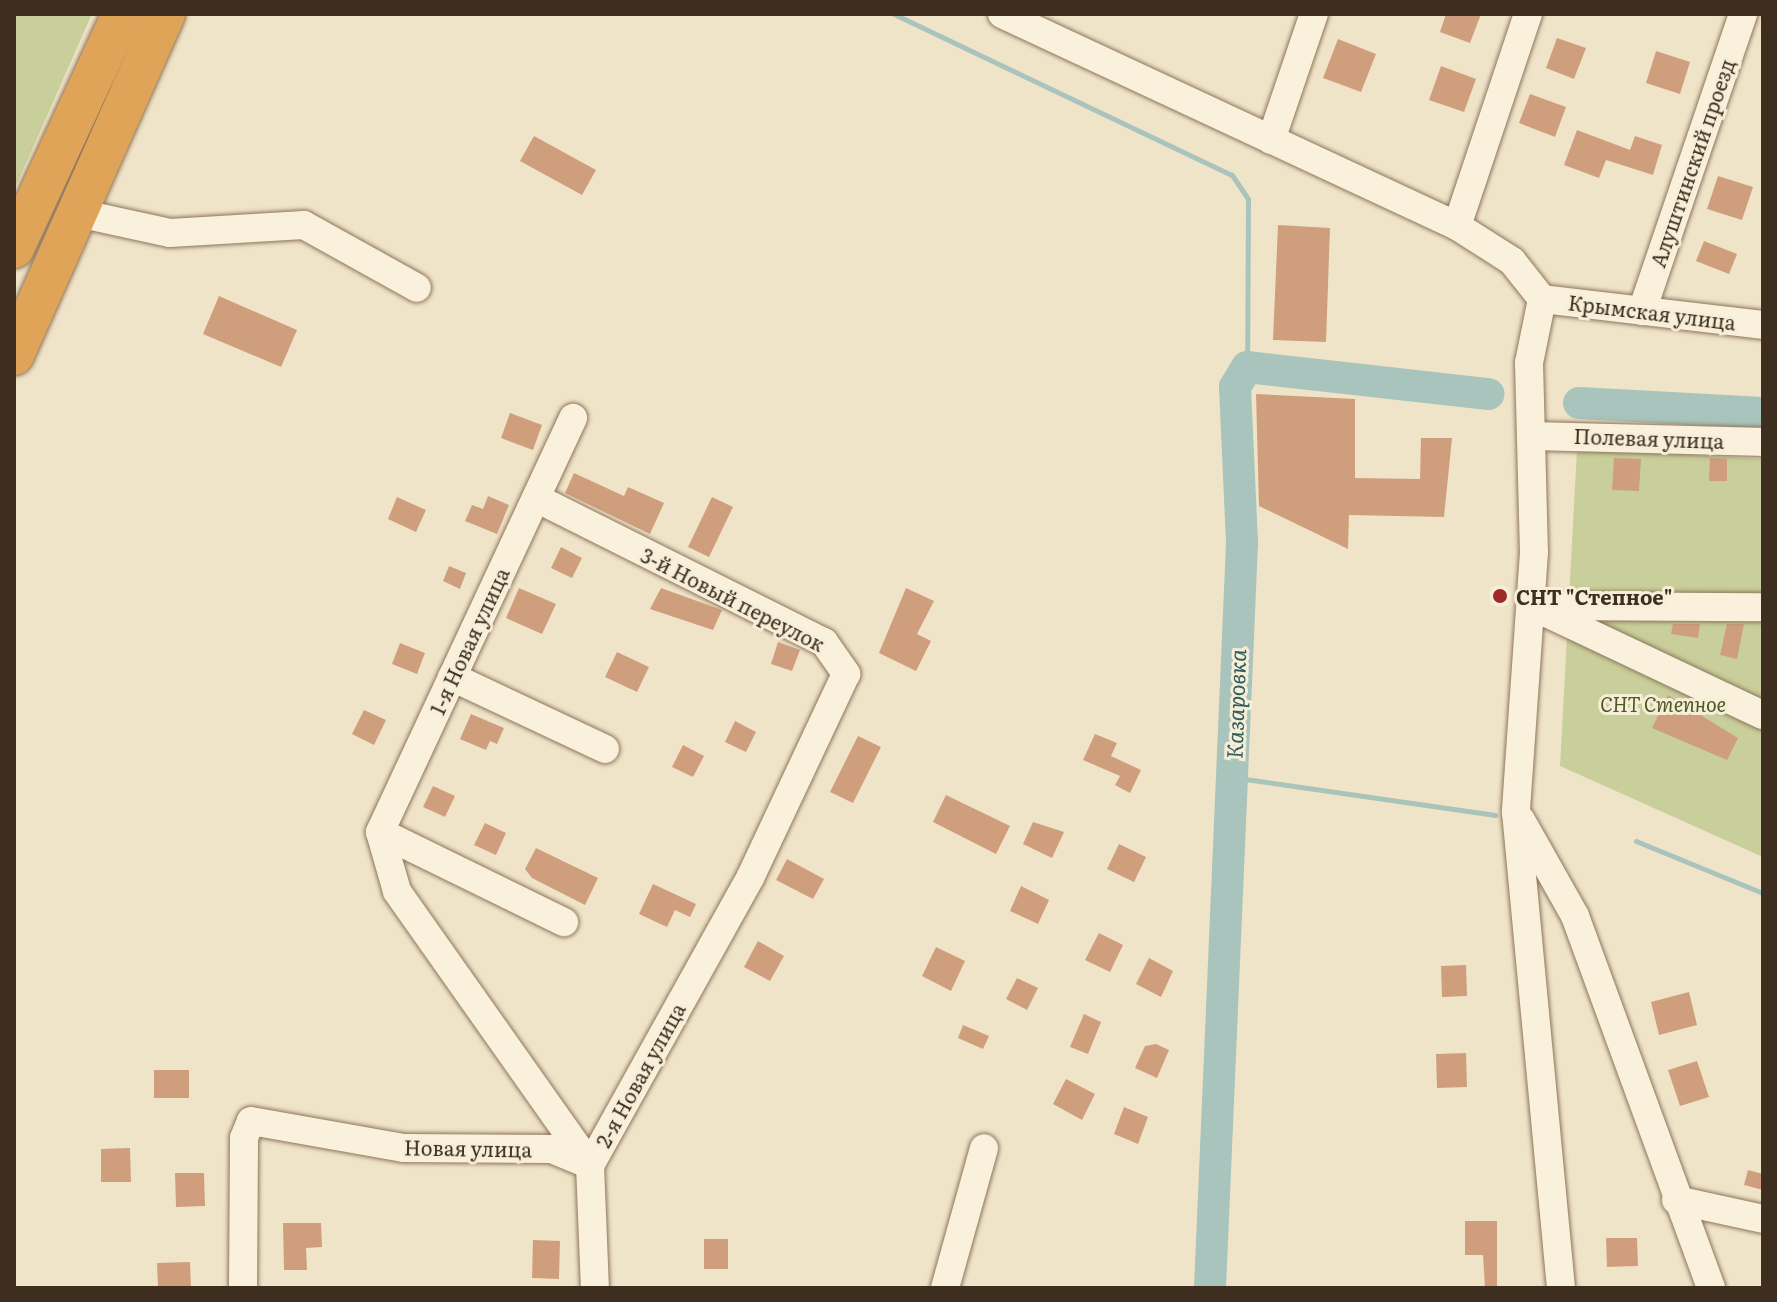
<!DOCTYPE html>
<meta charset="utf-8">
<style>
body{margin:0}
#map{position:relative;width:1777px;height:1302px;overflow:hidden;background:#f0e4c8;font-family:Literata,serif}
div>[style]{position:absolute}
[style*='--x']{left:calc(var(--x)*1px);top:calc(var(--y)*1px);width:calc(var(--w)*1px);rotate:calc(var(--a)*1deg)}
.green>*{inset:0;background:#c9cf9b}
.stream>*{height:5px;margin:-2.5px;padding:0 2.5px;transform-origin:2.5px;border-radius:2.5px;background:#a9c4bc}
.river>*{height:32px;margin:-16px;padding:0 16px;transform-origin:16px;border-radius:16px;background:#a9c4bc}
.building>*{inset:0;background:#cf9f7d}
.roads{filter:drop-shadow(0 0 2px #8d765c) drop-shadow(0 0 2px #8d765c)}
.minor>*{height:28px;margin:-14px;padding:0 14px;transform-origin:14px;border-radius:14px;background:#faf1dc}
.highway>*{height:40px;margin:-20px;padding:0 20px;transform-origin:20px;border-radius:20px;background:#e0a458}
.dots>*{width:22px;height:22px;translate:-50% -50%;box-sizing:border-box;border:4px solid #f7eed8;border-radius:50%}
span{translate:-50% -50%;white-space:nowrap;text-align:center;line-height:1.15;-webkit-text-stroke:6px #f7eed8;paint-order:stroke}
.street-label{font-size:20px;color:#3d2e20}
.poi-label{font-size:20px;color:#3d2e20;font-weight:700}
.left{translate:0 -50%;text-align:left}
.park-label{font-size:20px;color:#4d5a26;font-style:italic}
.water-label{font-size:22px;color:#2f5d5a;font-style:italic}
.frame{position:absolute;inset:0;border:16px solid #3d2e20;pointer-events:none}
</style>
<div id="map">
<div class="green">
<div style="clip-path:polygon(14px 14px,92px 14px,14px 190px)"></div>
<div style="clip-path:polygon(1577px 449px,1763px 459px,1763px 857px,1560px 766px)"></div>
</div>
<div class="stream">
<div style="--x:894;--y:14;--w:374;--a:25.5"></div>
<div style="--x:1232;--y:175;--w:29;--a:56"></div>
<div style="--x:1248;--y:199;--w:168;--a:90.3"></div>
<div style="--x:1231;--y:777;--w:267;--a:8.2"></div>
<div style="--x:1636;--y:841;--w:137;--a:22.3"></div>
</div>
<div class="river">
<div style="--x:1579;--y:403;--w:184;--a:3.1"></div>
<div style="--x:1210;--y:1288;--w:747;--a:-87.54"></div>
<div style="--x:1242;--y:542;--w:155;--a:-92.6"></div>
<div style="--x:1235;--y:387;--w:23;--a:-59"></div>
<div style="--x:1247;--y:367;--w:243;--a:6.4"></div>
</div>
<div class="building">
<div style="clip-path:polygon(1446px 14px,1481px 14px,1470px 43px,1440px 32px)"></div>
<div style="clip-path:polygon(1557px 38px,1586px 48px,1574px 79px,1546px 68px)"></div>
<div style="clip-path:polygon(1338px 39px,1376px 54px,1361px 92px,1323px 78px)"></div>
<div style="clip-path:polygon(1656px 51px,1690px 62px,1680px 94px,1646px 83px)"></div>
<div style="clip-path:polygon(1441px 66px,1476px 79px,1464px 112px,1429px 100px)"></div>
<div style="clip-path:polygon(1530px 94px,1566px 107px,1555px 137px,1519px 123px)"></div>
<div style="clip-path:polygon(1577px 130px,1630px 150px,1635px 136px,1662px 145px,1653px 175px,1606px 160px,1599px 178px,1564px 165px)"></div>
<div style="clip-path:polygon(534px 136px,596px 170px,582px 195px,520px 161px)"></div>
<div style="clip-path:polygon(1718px 176px,1753px 187px,1742px 220px,1707px 209px)"></div>
<div style="clip-path:polygon(1278px 225px,1330px 228px,1326px 342px,1273px 340px)"></div>
<div style="clip-path:polygon(1704px 241px,1737px 254px,1729px 274px,1696px 261px)"></div>
<div style="clip-path:polygon(219px 296px,297px 330px,281px 367px,203px 334px)"></div>
<div style="clip-path:polygon(1256px 394px,1355px 399px,1355px 478px,1420px 479px,1421px 438px,1452px 438px,1444px 517px,1349px 515px,1348px 549px,1259px 506px)"></div>
<div style="clip-path:polygon(510px 413px,542px 425px,533px 450px,501px 438px)"></div>
<div style="clip-path:polygon(1614px 458px,1641px 459px,1639px 491px,1612px 490px)"></div>
<div style="clip-path:polygon(1710px 458px,1727px 459px,1727px 481px,1709px 481px)"></div>
<div style="clip-path:polygon(574px 473px,624px 496px,628px 487px,664px 503px,650px 534px,565px 493px)"></div>
<div style="clip-path:polygon(488px 496px,509px 505px,497px 534px,465px 521px,472px 505px,483px 509px)"></div>
<div style="clip-path:polygon(397px 497px,426px 510px,416px 532px,388px 519px)"></div>
<div style="clip-path:polygon(712px 497px,733px 507px,709px 557px,688px 547px)"></div>
<div style="clip-path:polygon(561px 547px,582px 558px,572px 578px,551px 568px)"></div>
<div style="clip-path:polygon(449px 566px,466px 573px,460px 589px,443px 581px)"></div>
<div style="clip-path:polygon(519px 588px,556px 604px,542px 634px,506px 618px)"></div>
<div style="clip-path:polygon(661px 588px,722px 610px,713px 630px,650px 609px)"></div>
<div style="clip-path:polygon(906px 588px,934px 601px,917px 634px,931px 641px,916px 671px,879px 653px)"></div>
<div style="clip-path:polygon(1673px 624px,1700px 624px,1698px 638px,1671px 634px)"></div>
<div style="clip-path:polygon(1727px 624px,1744px 624px,1737px 659px,1720px 655px)"></div>
<div style="clip-path:polygon(778px 642px,800px 650px,792px 671px,771px 664px)"></div>
<div style="clip-path:polygon(400px 643px,425px 653px,417px 674px,392px 664px)"></div>
<div style="clip-path:polygon(617px 652px,649px 667px,637px 692px,605px 677px)"></div>
<div style="clip-path:polygon(1668px 695px,1738px 738px,1727px 760px,1652px 728px)"></div>
<div style="clip-path:polygon(364px 710px,386px 720px,374px 745px,352px 734px)"></div>
<div style="clip-path:polygon(471px 714px,504px 728px,497px 744px,490px 741px,486px 750px,460px 739px)"></div>
<div style="clip-path:polygon(735px 721px,756px 732px,746px 752px,725px 742px)"></div>
<div style="clip-path:polygon(1095px 734px,1117px 743px,1111px 756px,1141px 770px,1130px 793px,1115px 785px,1120px 776px,1083px 760px)"></div>
<div style="clip-path:polygon(858px 736px,881px 747px,853px 803px,830px 792px)"></div>
<div style="clip-path:polygon(683px 745px,704px 756px,693px 777px,672px 767px)"></div>
<div style="clip-path:polygon(433px 786px,455px 796px,445px 817px,423px 807px)"></div>
<div style="clip-path:polygon(946px 795px,1010px 826px,996px 854px,933px 822px)"></div>
<div style="clip-path:polygon(1033px 822px,1064px 832px,1052px 858px,1023px 844px)"></div>
<div style="clip-path:polygon(485px 823px,506px 833px,496px 855px,474px 845px)"></div>
<div style="clip-path:polygon(1119px 844px,1146px 857px,1134px 882px,1107px 869px)"></div>
<div style="clip-path:polygon(536px 848px,598px 878px,585px 905px,532px 878px,525px 869px)"></div>
<div style="clip-path:polygon(787px 859px,824px 879px,813px 899px,776px 880px)"></div>
<div style="clip-path:polygon(653px 884px,696px 904px,690px 917px,675px 910px,667px 927px,639px 914px)"></div>
<div style="clip-path:polygon(1021px 886px,1049px 900px,1038px 924px,1010px 911px)"></div>
<div style="clip-path:polygon(1099px 933px,1123px 945px,1110px 972px,1085px 960px)"></div>
<div style="clip-path:polygon(758px 941px,784px 956px,770px 981px,744px 967px)"></div>
<div style="clip-path:polygon(936px 947px,965px 961px,951px 991px,922px 976px)"></div>
<div style="clip-path:polygon(1149px 958px,1173px 971px,1161px 997px,1136px 984px)"></div>
<div style="clip-path:polygon(1466px 965px,1467px 996px,1442px 997px,1441px 966px)"></div>
<div style="clip-path:polygon(1017px 978px,1038px 988px,1027px 1010px,1006px 999px)"></div>
<div style="clip-path:polygon(1689px 992px,1697px 1025px,1659px 1035px,1651px 1002px)"></div>
<div style="clip-path:polygon(1084px 1014px,1101px 1022px,1088px 1054px,1070px 1047px)"></div>
<div style="clip-path:polygon(963px 1025px,989px 1036px,983px 1049px,958px 1038px)"></div>
<div style="clip-path:polygon(1156px 1044px,1169px 1050px,1157px 1078px,1135px 1068px,1145px 1046px)"></div>
<div style="clip-path:polygon(1466px 1053px,1467px 1087px,1437px 1088px,1436px 1054px)"></div>
<div style="clip-path:polygon(1697px 1061px,1709px 1097px,1680px 1106px,1668px 1070px)"></div>
<div style="clip-path:polygon(154px 1070px,189px 1070px,189px 1098px,154px 1098px)"></div>
<div style="clip-path:polygon(1066px 1079px,1095px 1094px,1082px 1120px,1053px 1104px)"></div>
<div style="clip-path:polygon(1124px 1107px,1148px 1117px,1138px 1144px,1114px 1134px)"></div>
<div style="clip-path:polygon(130px 1148px,131px 1182px,101px 1182px,101px 1149px)"></div>
<div style="clip-path:polygon(1748px 1170px,1763px 1174px,1763px 1190px,1744px 1185px)"></div>
<div style="clip-path:polygon(175px 1173px,204px 1173px,205px 1206px,176px 1207px)"></div>
<div style="clip-path:polygon(1465px 1221px,1497px 1221px,1497px 1288px,1485px 1288px,1483px 1255px,1465px 1255px)"></div>
<div style="clip-path:polygon(283px 1223px,321px 1223px,322px 1247px,306px 1248px,307px 1270px,284px 1270px)"></div>
<div style="clip-path:polygon(1606px 1238px,1637px 1238px,1638px 1266px,1607px 1267px)"></div>
<div style="clip-path:polygon(704px 1239px,728px 1239px,728px 1269px,704px 1269px)"></div>
<div style="clip-path:polygon(533px 1240px,560px 1241px,559px 1279px,532px 1278px)"></div>
<div style="clip-path:polygon(190px 1262px,191px 1288px,158px 1288px,157px 1263px)"></div>
</div>
<div class="roads">
<div class="minor">
<div style="--x:1002;--y:14;--w:502;--a:24.98"></div>
<div style="--x:1457;--y:226;--w:65;--a:32.5"></div>
<div style="--x:1512;--y:261;--w:48;--a:51.7"></div>
<div style="--x:1542;--y:299;--w:65;--a:101.5"></div>
<div style="--x:1529;--y:363;--w:189;--a:88.5"></div>
<div style="--x:1534;--y:552;--w:261;--a:94"></div>
<div style="--x:1516;--y:812;--w:478;--a:84.6"></div>
<div style="--x:1271;--y:140;--w:133;--a:-71.2"></div>
<div style="--x:78;--y:213;--w:94;--a:12.3"></div>
<div style="--x:170;--y:233;--w:134;--a:-3.4"></div>
<div style="--x:304;--y:225;--w:129;--a:29.1"></div>
<div style="--x:1457;--y:226;--w:224;--a:-71.5"></div>
<div style="--x:1542;--y:299;--w:223;--a:6.7"></div>
<div style="--x:1642;--y:311;--w:314;--a:-71.2"></div>
<div style="--x:1536;--y:436;--w:227;--a:1.5"></div>
<div style="--x:536;--y:498;--w:322;--a:26.6"></div>
<div style="--x:824;--y:642;--w:39;--a:55"></div>
<div style="--x:846;--y:674;--w:225;--a:115.2"></div>
<div style="--x:750;--y:878;--w:329;--a:119.1"></div>
<div style="--x:590;--y:1165;--w:123;--a:87.7"></div>
<div style="--x:1532;--y:606;--w:255;--a:25.3"></div>
<div style="--x:1540;--y:606;--w:223;--a:0.3"></div>
<div style="--x:452;--y:677;--w:169;--a:25.2"></div>
<div style="--x:1521;--y:820;--w:110;--a:60.6"></div>
<div style="--x:1575;--y:916;--w:396;--a:69.9"></div>
<div style="--x:380;--y:832;--w:205;--a:26.1"></div>
<div style="--x:1676;--y:1200;--w:89;--a:12.3"></div>
<div style="--x:243;--y:1288;--w:150;--a:-89.6"></div>
<div style="--x:244;--y:1138;--w:18;--a:-68"></div>
<div style="--x:251;--y:1121;--w:155;--a:10"></div>
<div style="--x:404;--y:1148;--w:148;--a:0.4"></div>
<div style="--x:552;--y:1149;--w:41;--a:22.8"></div>
<div style="--x:590;--y:1165;--w:335;--a:-125.2"></div>
<div style="--x:397;--y:891;--w:61;--a:-106.1"></div>
<div style="--x:380;--y:832;--w:457;--a:-65"></div>
<div style="--x:945;--y:1288;--w:145;--a:-74.4"></div>
</div>
<div class="highway">
<div style="--x:14;--y:248;--w:258;--a:-65.2"></div>
<div style="--x:14;--y:355;--w:373;--a:-66.1"></div>
</div>
</div>
<div class="dots">
<div style="left:1500px;top:596px;background:#9e2a2b"></div>
</div>
<div class="street-label">
<span style="left:1692px;top:163px;rotate:-71deg">Алуштинский проезд</span>
<span style="left:1652px;top:312px;rotate:7deg">Крымская улица</span>
<span style="left:1649px;top:438px;rotate:2deg">Полевая улица</span>
<span style="left:733px;top:599px;rotate:27deg">3-й Новый переулок</span>
<span style="left:469px;top:641px;rotate:-65deg">1-я Новая улица</span>
<span style="left:640px;top:1075px;rotate:-61deg">2-я Новая улица</span>
<span style="left:468px;top:1148px;rotate:1deg">Новая улица</span>
</div>
<div class="poi-label">
<span class="left" style="left:1516px;top:596px">СНТ "Степное"</span>
</div>
<div class="park-label">
<span style="left:1663px;top:703px">СНТ Степное</span>
</div>
<div class="water-label">
<span style="left:1235px;top:704px;rotate:-88deg">Казаровка</span>
</div>
<div class="frame"></div>
</div>
